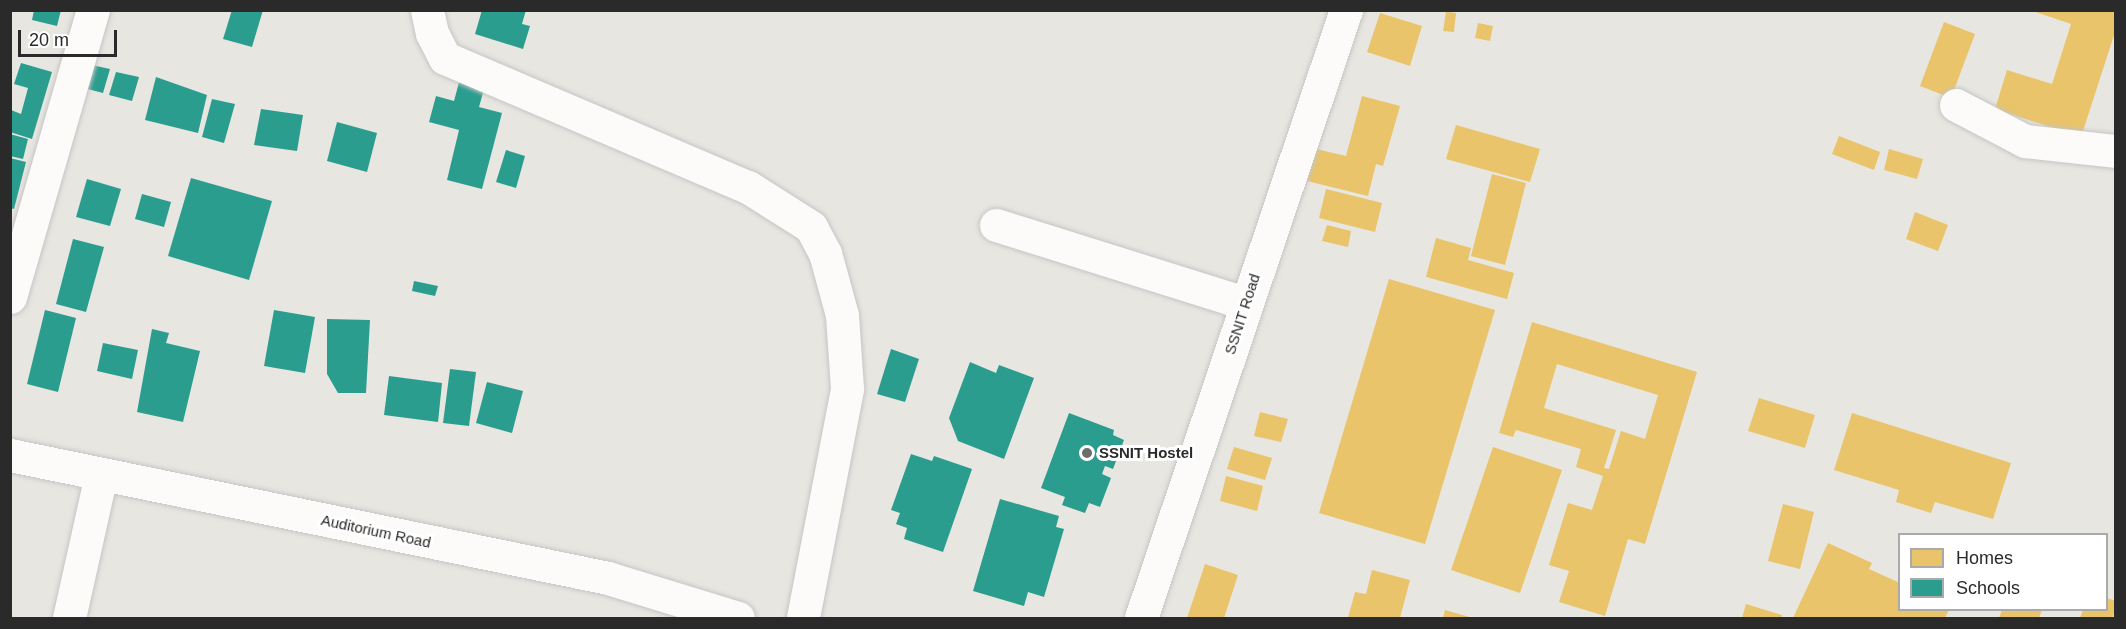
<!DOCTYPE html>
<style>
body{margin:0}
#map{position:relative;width:2126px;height:629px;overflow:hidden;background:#e8e6e0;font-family:Helvetica,sans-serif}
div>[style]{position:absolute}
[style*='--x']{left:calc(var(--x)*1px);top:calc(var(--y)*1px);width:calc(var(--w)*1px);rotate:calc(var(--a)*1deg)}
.homes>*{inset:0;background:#e9c46a}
.schools>*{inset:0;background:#2a9d8f}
.roads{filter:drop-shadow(0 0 2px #c5c5c5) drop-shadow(0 0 2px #c5c5c5)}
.minor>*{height:33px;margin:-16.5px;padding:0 16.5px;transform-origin:16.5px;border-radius:16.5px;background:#fcfbfa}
.dots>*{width:16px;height:16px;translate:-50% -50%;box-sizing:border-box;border:3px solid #fff;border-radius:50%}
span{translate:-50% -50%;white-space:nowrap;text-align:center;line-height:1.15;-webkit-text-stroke:6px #fff;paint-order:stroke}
.street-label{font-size:15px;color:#2a2a2a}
.poi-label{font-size:15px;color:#2a2a2a;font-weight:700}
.left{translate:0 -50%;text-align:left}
.frame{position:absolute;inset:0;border:12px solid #2a2a2a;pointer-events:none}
.legend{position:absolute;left:1898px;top:533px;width:210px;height:78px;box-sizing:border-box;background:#fff;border:2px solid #aaa;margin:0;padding:8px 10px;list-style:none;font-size:18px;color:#2a2a2a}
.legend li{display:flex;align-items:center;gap:12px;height:30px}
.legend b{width:30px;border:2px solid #aaa}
.scale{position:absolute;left:18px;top:30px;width:99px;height:27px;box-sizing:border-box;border:3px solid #2a2a2a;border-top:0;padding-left:8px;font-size:18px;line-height:21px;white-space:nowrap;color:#2a2a2a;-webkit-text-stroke:4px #fff;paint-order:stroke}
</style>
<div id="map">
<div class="homes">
<div style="clip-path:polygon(2030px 10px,2116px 10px,2116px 29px,2081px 137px,1995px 109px,2007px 70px,2052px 84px,2071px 24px)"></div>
<div style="clip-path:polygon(1446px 12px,1456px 13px,1454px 32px,1443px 31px)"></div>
<div style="clip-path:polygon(1380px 13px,1422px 26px,1410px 66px,1367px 52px)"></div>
<div style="clip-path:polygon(1944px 22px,1975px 34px,1951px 98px,1920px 86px)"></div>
<div style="clip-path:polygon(1478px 23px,1493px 26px,1490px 41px,1475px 38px)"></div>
<div style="clip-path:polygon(1362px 96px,1400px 106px,1383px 166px,1376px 164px,1368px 196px,1307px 181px,1316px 149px,1346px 156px)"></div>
<div style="clip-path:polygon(1456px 125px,1540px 149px,1530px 182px,1446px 159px)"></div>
<div style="clip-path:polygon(1839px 136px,1880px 152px,1874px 170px,1832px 154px)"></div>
<div style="clip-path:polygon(1889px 149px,1923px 159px,1917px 179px,1884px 170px)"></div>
<div style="clip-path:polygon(1492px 174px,1526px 183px,1505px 265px,1471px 256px)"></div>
<div style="clip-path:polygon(1326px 189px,1382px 203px,1375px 232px,1319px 218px)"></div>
<div style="clip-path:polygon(1915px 212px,1948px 225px,1938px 251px,1906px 239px)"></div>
<div style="clip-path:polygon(1327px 225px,1351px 231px,1348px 247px,1322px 241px)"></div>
<div style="clip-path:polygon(1436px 238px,1471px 248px,1468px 260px,1514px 273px,1507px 299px,1426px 277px)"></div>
<div style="clip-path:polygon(1389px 279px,1495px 310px,1425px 544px,1319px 513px)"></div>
<div style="clip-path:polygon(evenodd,1532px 322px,1697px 372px,1645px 544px,1628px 539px,1605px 616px,1559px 602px,1569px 571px,1549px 565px,1568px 503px,1592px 510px,1603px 476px,1576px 467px,1581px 449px,1516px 430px,1513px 437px,1499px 433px,1532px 322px,1557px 364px,1658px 395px,1645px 439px,1621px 431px,1609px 469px,1604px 468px,1616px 430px,1544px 408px,1557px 364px)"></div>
<div style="clip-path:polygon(1759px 398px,1815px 415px,1805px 448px,1748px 431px)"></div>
<div style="clip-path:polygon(1260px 412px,1288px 419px,1281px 442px,1254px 436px)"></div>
<div style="clip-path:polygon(1852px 413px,2011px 463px,1993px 519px,1935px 502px,1931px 513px,1896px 502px,1899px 490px,1834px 470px)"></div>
<div style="clip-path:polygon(1234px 447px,1272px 458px,1265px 480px,1227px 469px)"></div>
<div style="clip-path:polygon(1493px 447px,1562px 470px,1520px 593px,1451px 570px)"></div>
<div style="clip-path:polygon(1226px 476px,1263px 486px,1257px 511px,1220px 501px)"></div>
<div style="clip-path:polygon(1783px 504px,1814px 512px,1800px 569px,1768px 561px)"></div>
<div style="clip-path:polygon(1828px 543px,1872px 563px,1869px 569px,1900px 583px,1900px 610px,1949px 610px,1945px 618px,1793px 618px)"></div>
<div style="clip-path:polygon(1205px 564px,1238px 575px,1224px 618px,1187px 618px)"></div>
<div style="clip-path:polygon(1372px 570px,1410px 580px,1400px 618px,1348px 618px,1355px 592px,1366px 594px)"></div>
<div style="clip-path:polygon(2106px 598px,2116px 601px,2113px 618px,2080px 618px,2083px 610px,2106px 610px)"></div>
<div style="clip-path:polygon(1746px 604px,1782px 615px,1781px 618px,1742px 618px)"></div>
<div style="clip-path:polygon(1445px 610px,1473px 618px,1443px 618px)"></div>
<div style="clip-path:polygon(2002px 610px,2042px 610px,2039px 618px,1999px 618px)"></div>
</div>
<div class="schools">
<div style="clip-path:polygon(34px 10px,61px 10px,57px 26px,32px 20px)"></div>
<div style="clip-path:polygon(232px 10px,263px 10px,252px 47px,223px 39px)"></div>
<div style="clip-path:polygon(482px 10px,526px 10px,522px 24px,530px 26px,523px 49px,475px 34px)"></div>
<div style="clip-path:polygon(21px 63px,52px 72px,32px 139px,10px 132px,11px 110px,21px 114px,28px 88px,14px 84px)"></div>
<div style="clip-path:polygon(87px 64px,110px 69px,103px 93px,80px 87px)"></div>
<div style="clip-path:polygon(116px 72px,139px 77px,132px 101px,109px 95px)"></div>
<div style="clip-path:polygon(461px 75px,486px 82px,479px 107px,502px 113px,482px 189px,447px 180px,459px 130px,429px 122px,436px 96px,454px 101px)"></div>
<div style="clip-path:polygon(156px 77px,207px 95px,198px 133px,145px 120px)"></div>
<div style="clip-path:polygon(212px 99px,235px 104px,224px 143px,202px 137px)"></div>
<div style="clip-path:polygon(261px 109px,303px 115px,297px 151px,254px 145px)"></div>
<div style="clip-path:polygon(337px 122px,377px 133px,367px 172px,327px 161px)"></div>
<div style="clip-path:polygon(10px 134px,28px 139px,23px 159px,10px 156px)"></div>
<div style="clip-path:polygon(506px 150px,525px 156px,516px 188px,496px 182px)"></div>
<div style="clip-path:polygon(10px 158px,26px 162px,14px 209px,10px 208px)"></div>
<div style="clip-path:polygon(191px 178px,272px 201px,249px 280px,168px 256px)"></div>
<div style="clip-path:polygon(87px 179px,121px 189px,110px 226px,76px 217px)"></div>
<div style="clip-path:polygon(142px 194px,171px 202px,164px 227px,135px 219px)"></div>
<div style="clip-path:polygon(73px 239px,104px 247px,86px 312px,56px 304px)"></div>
<div style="clip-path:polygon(414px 281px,438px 286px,435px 296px,412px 291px)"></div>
<div style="clip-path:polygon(45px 310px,76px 318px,58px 392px,27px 384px)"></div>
<div style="clip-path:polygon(274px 310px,315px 317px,305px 373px,264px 366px)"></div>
<div style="clip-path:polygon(327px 319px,370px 320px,366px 393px,338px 393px,327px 374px)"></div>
<div style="clip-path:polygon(152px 329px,169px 333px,166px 343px,200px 351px,183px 422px,137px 412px)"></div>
<div style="clip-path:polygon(103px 343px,138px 350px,132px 379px,97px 371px)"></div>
<div style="clip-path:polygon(891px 349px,919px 359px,905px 402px,877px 394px)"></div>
<div style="clip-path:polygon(970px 362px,996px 373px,999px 365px,1034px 378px,1004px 459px,958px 441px,949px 418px)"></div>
<div style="clip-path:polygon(450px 369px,476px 372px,469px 426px,443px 423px)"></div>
<div style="clip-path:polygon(389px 376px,442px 383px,438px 422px,384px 415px)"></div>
<div style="clip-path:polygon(487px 382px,523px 391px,512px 433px,476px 423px)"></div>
<div style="clip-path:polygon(1069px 413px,1114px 430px,1113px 435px,1124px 440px,1113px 469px,1105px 466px,1102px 474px,1111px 478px,1100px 507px,1089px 503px,1085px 513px,1062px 505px,1065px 497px,1041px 488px)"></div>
<div style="clip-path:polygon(911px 454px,932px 461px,934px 456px,972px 469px,943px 552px,904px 539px,907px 528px,896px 524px,900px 513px,891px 510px)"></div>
<div style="clip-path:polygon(1000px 499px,1059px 516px,1056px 527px,1064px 529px,1044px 597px,1028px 592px,1024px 606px,973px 591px)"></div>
</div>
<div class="roads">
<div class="minor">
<div style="--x:427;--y:10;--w:24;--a:78"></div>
<div style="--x:432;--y:33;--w:28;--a:63"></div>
<div style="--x:445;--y:58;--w:329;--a:23.1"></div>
<div style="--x:748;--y:187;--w:75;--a:32.4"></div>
<div style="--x:811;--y:227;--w:30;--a:62"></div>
<div style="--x:825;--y:253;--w:64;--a:74.7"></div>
<div style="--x:842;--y:315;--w:74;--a:86.1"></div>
<div style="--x:847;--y:389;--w:233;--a:100.9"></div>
<div style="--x:1956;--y:105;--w:78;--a:27.6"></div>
<div style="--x:2025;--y:141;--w:92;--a:6.3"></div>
<div style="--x:996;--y:225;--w:261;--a:17.4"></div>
<div style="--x:10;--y:297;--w:299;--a:-73.9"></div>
<div style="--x:10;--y:455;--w:611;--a:11.62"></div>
<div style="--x:608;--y:578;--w:136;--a:17.1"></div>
<div style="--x:69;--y:618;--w:147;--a:-77.4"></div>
<div style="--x:1141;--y:618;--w:642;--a:-71.37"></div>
</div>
</div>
<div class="dots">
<div style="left:1087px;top:453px;background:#6c6c6a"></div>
</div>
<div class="street-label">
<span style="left:1242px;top:314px;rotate:-72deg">SSNIT Road</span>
<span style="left:376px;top:531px;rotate:12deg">Auditorium Road</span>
</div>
<div class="poi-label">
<span class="left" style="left:1099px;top:453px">SSNIT Hostel</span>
</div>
<div class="frame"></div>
<ul class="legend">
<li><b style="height:16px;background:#e9c46a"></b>Homes</li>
<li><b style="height:16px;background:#2a9d8f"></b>Schools</li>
</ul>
<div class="scale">20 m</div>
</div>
